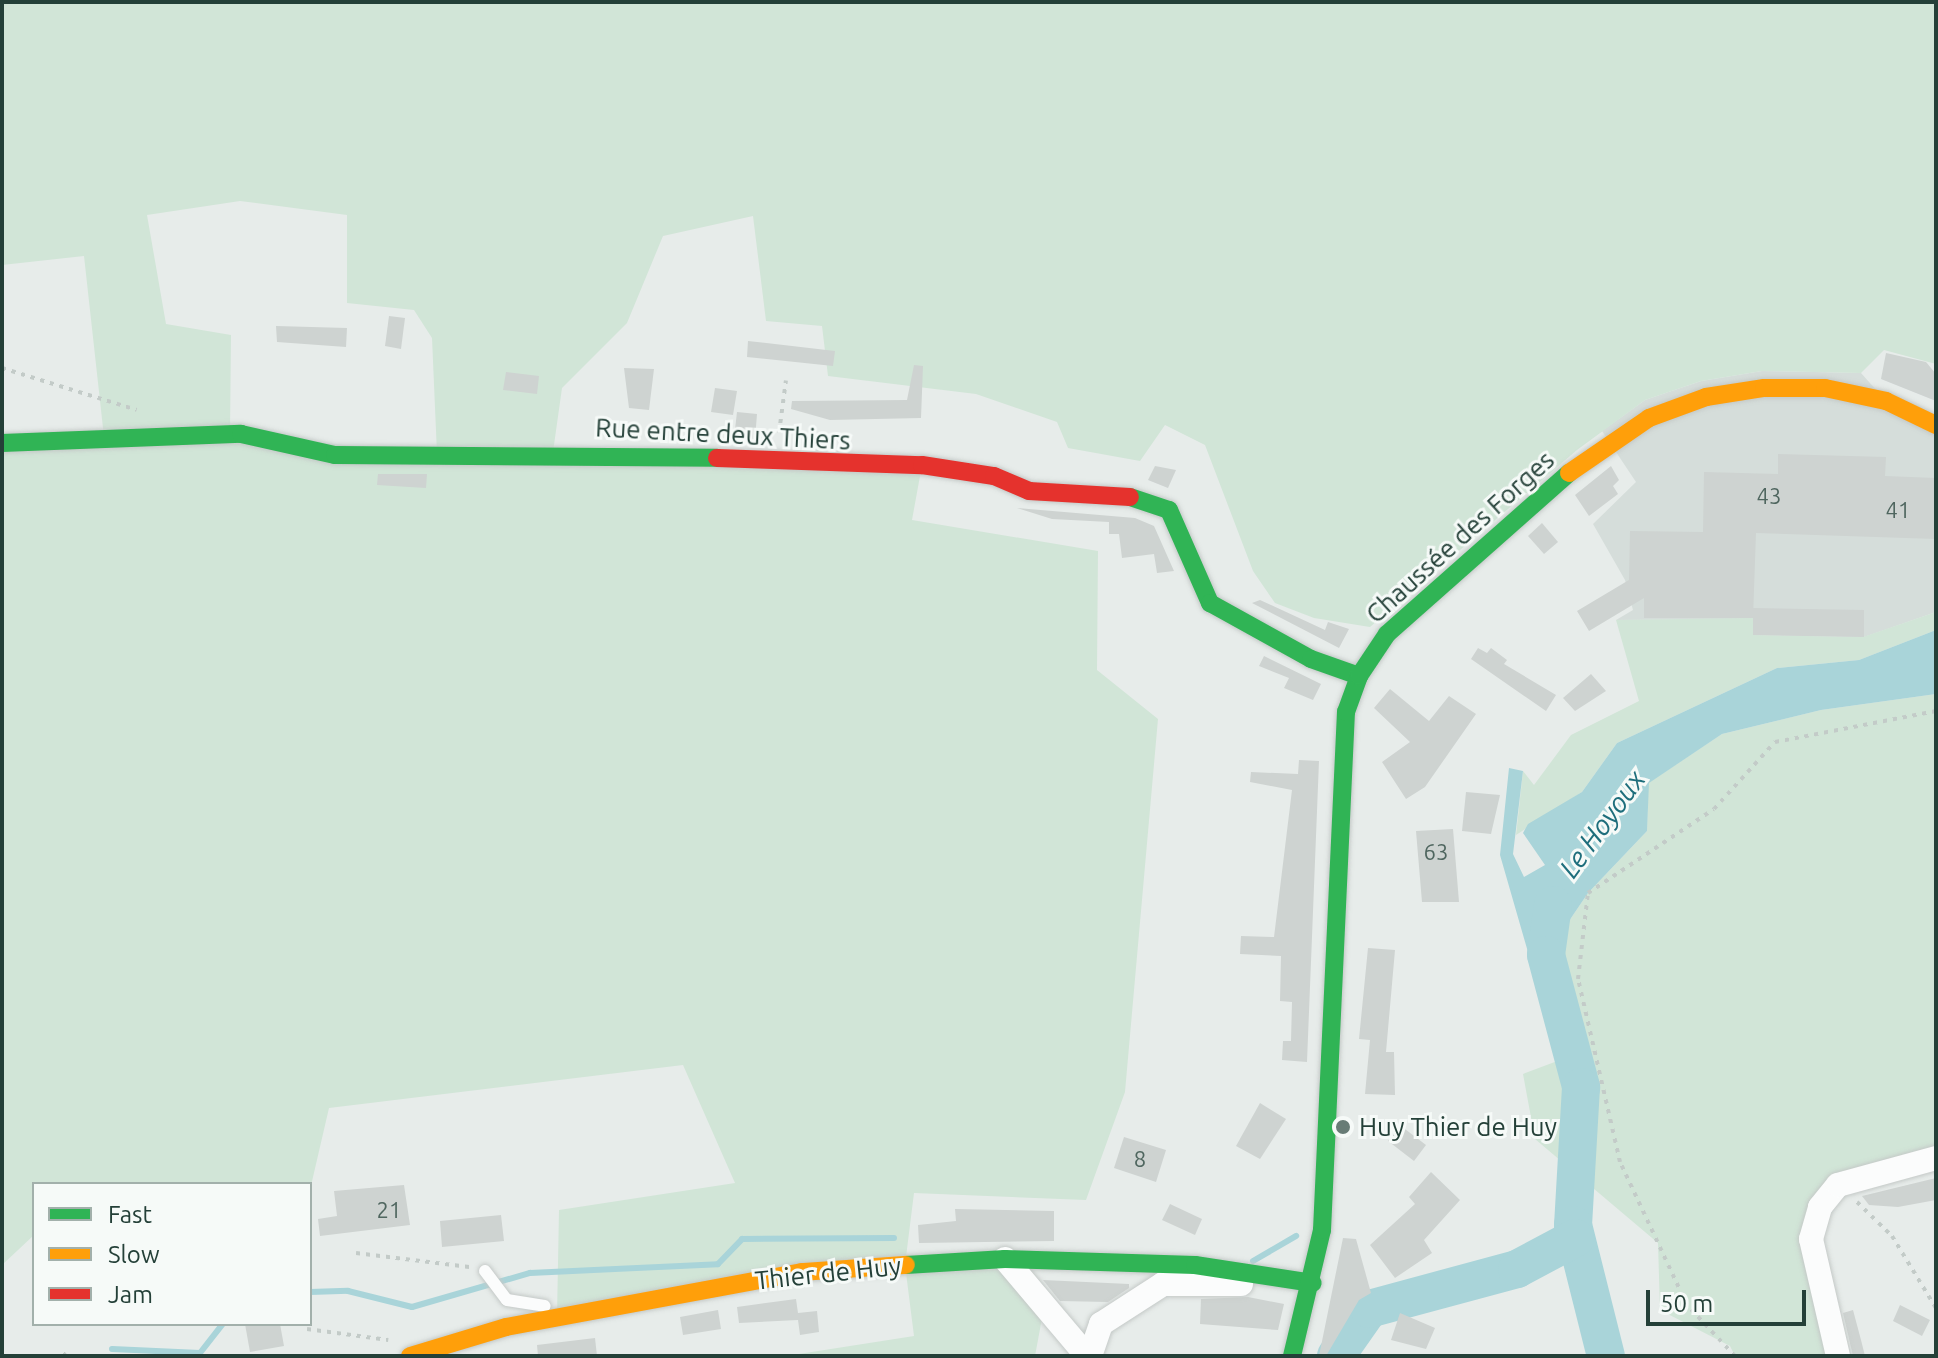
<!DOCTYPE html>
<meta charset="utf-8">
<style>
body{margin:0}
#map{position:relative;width:1938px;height:1358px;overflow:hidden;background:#e7ecea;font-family:Ubuntu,sans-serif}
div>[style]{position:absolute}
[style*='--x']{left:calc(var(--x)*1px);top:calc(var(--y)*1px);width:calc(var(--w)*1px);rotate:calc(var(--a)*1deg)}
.built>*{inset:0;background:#d5ddda}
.green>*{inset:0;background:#d1e5d7}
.water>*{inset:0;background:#a9d4d9}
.stream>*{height:6px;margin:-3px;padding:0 3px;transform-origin:3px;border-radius:3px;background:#a9d4d9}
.river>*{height:38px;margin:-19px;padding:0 19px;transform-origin:19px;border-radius:19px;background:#a9d4d9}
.building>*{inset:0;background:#ced3d1}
.path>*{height:4px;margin-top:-2px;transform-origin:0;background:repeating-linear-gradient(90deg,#c3cbc8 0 4px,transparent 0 10px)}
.roads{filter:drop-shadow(0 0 2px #c4c9c7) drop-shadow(0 0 2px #c4c9c7)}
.lane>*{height:12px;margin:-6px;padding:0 6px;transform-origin:6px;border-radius:6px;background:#fbfcfc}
.street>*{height:24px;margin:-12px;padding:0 12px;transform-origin:12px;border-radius:12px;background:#fbfcfc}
.fast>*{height:18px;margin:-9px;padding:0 9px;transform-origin:9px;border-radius:9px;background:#30b455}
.slow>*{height:18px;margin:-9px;padding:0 9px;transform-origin:9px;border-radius:9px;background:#ff9f0a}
.jam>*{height:18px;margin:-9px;padding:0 9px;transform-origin:9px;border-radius:9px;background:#e5322d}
.dots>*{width:22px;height:22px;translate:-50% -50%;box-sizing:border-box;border:4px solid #f6faf8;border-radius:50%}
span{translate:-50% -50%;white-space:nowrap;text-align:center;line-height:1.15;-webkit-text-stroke:6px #f6faf8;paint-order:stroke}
.number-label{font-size:22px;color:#4f665f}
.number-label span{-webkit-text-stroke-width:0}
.street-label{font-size:26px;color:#244038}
.poi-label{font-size:26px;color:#244038}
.left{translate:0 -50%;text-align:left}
.water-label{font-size:28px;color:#1e6e7c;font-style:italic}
.frame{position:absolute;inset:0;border:4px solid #244038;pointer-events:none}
.legend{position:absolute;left:32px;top:1182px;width:280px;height:144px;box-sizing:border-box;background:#f6faf8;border:2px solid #a2b0ab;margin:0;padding:10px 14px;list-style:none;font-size:24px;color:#244038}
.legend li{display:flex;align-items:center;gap:16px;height:40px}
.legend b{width:40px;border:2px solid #a2b0ab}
.scale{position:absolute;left:1646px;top:1290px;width:160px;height:36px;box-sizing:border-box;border:4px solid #244038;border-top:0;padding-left:10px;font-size:24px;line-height:28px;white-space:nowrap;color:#244038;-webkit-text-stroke:6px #f6faf8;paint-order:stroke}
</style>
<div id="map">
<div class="built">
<div style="clip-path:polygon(1762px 371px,1861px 373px,1886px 401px,1936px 425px,1936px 612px,1864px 637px,1753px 635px,1753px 619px,1616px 620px,1633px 610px,1625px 580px,1593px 524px,1636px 482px,1602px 431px,1645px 400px,1701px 381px)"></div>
</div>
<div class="green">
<div style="clip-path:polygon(evenodd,2px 2px,1936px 2px,1936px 364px,1884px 350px,1861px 373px,1762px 371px,1701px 381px,1645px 400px,1577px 450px,1370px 627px,1314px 618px,1275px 603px,1253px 571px,1205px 445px,1165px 425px,1140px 461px,1068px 448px,1057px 422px,976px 394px,828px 376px,822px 326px,766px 321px,753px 216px,663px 236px,627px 323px,562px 388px,553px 452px,922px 465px,912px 520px,1098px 551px,1097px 670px,1158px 719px,1125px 1092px,1086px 1200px,914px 1193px,905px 1265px,1005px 1259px,1045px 1302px,1035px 1356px,786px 1356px,914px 1336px,905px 1265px,557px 1316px,559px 1210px,735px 1183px,683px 1065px,329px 1108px,310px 1190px,310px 1184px,34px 1184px,34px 1235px,2px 1265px,2px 443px,104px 437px,84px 256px,2px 265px,2px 2px,240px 201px,347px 215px,347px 303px,414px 310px,432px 338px,437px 454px,230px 434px,231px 335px,166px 324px,147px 215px,240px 201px)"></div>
<div style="clip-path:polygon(1936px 612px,1936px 630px,1859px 660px,1777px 668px,1617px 743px,1582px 792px,1516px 835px,1523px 771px,1534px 785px,1571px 735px,1639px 701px,1616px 620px,1753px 618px,1753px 635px,1863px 637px)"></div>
<div style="clip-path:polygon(1936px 694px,1936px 1158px,1838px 1185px,1811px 1239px,1838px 1356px,1735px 1356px,1730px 1346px,1660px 1310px,1658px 1243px,1535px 1139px,1523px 1074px,1560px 1060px,1546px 955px,1588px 893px,1647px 831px,1648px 783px,1722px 734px,1821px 710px)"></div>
</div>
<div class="water">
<div style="clip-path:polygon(1936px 630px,1936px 694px,1821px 710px,1722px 734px,1649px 783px,1647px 831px,1588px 893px,1546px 955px,1530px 959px,1500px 855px,1509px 768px,1523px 771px,1513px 854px,1524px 877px,1545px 865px,1523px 833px,1528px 824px,1582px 792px,1617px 743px,1777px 668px,1859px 660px)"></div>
</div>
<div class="stream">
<div style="--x:1253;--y:1261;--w:50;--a:-30.2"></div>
<div style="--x:310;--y:1292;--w:38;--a:-2"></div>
<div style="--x:348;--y:1291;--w:66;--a:14"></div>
<div style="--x:412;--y:1307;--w:123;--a:-16.1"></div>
<div style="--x:530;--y:1273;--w:188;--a:-2.7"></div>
<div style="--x:718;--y:1264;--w:35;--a:-46"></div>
<div style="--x:742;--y:1239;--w:152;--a:-0.4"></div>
<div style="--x:112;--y:1349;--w:88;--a:2.6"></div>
<div style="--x:200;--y:1353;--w:37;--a:-52"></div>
</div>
<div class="river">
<div style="--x:1553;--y:905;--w:50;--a:98"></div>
<div style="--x:1546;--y:955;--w:137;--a:75.1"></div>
<div style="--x:1581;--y:1087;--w:138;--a:93.3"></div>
<div style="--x:1573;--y:1225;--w:135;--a:75.9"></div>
<div style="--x:1336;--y:1356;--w:57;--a:-54.9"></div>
<div style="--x:1369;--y:1309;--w:153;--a:-15.1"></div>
<div style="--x:1517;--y:1269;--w:66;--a:-28.1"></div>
</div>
<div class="building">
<div style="clip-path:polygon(389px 316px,405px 318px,401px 349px,385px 346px)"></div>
<div style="clip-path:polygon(276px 326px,347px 328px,346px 347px,277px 342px)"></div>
<div style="clip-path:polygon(748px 341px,835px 351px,833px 366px,747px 357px)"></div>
<div style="clip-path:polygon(1886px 353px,1926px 362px,1936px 374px,1936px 401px,1881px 379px)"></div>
<div style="clip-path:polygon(914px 365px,923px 366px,921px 418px,830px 420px,791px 409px,792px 401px,907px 400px)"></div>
<div style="clip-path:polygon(624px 368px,654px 369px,649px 410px,629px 408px)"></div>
<div style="clip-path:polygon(506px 372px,539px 376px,537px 394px,503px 390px)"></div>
<div style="clip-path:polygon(715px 388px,737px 391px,733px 415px,711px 412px)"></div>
<div style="clip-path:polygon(737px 412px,757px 414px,755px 439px,734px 438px)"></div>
<div style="clip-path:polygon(1778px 454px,1886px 457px,1885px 476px,1936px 478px,1936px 539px,1756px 533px,1753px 618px,1644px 618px,1644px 598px,1589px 631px,1577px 611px,1629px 580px,1630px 531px,1703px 532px,1704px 472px,1778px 474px)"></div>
<div style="clip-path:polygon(1155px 466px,1176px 470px,1168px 488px,1148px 480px)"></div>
<div style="clip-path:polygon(1611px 466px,1619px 480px,1613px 486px,1618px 494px,1589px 516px,1575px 495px)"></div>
<div style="clip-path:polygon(378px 474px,427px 474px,426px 488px,377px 485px)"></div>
<div style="clip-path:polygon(1017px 508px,1135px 518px,1154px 526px,1174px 571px,1157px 573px,1154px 554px,1122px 558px,1119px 534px,1109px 534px,1109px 522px,1052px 519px)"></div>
<div style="clip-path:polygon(1542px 523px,1558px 542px,1544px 554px,1528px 536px)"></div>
<div style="clip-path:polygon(1260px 600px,1325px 630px,1328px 622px,1349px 629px,1339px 648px,1252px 603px)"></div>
<div style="clip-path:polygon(1753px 608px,1864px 610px,1864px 637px,1753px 635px)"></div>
<div style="clip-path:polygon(1478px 648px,1487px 653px,1491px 648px,1507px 660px,1504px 664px,1556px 695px,1546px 711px,1471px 659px)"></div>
<div style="clip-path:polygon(1264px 656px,1321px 684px,1313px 700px,1284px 688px,1289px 678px,1259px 666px)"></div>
<div style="clip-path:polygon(1591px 674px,1606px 691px,1575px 711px,1563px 698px)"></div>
<div style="clip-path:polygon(1390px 689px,1429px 721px,1449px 696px,1476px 714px,1425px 787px,1406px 799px,1382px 762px,1410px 742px,1374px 708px)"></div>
<div style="clip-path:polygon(1299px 760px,1319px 761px,1307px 1062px,1282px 1060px,1283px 1041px,1291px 1041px,1292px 1002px,1280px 1001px,1281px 956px,1240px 954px,1241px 936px,1274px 937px,1292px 790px,1250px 782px,1251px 772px,1298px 774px)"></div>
<div style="clip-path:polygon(1466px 792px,1500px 795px,1491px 834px,1462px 831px)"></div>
<div style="clip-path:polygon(1453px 829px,1459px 902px,1422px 902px,1416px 831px)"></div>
<div style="clip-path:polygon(1368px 948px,1395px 950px,1386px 1052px,1394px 1052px,1395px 1095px,1365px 1094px,1370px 1040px,1359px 1039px)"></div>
<div style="clip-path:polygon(1260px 1103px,1286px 1119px,1260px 1159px,1236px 1146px)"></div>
<div style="clip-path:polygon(1401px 1126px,1426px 1145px,1414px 1161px,1388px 1141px)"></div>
<div style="clip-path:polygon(1124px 1137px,1166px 1150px,1156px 1182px,1114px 1168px)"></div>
<div style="clip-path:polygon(1431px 1172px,1460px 1200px,1424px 1240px,1432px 1253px,1395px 1278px,1370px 1245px,1415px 1204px,1409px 1197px)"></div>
<div style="clip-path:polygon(1936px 1178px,1936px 1200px,1898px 1207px,1869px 1205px,1862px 1196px)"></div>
<div style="clip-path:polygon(404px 1185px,410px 1225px,320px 1236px,318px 1219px,337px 1216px,334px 1191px)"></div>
<div style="clip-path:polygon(1170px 1204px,1202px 1219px,1195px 1235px,1162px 1220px)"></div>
<div style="clip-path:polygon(955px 1209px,1054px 1211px,1054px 1241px,919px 1243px,918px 1225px,956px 1221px)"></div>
<div style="clip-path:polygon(501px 1215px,504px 1241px,442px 1247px,440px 1221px)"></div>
<div style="clip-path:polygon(1343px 1238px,1356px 1239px,1371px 1293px,1359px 1300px,1326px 1356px,1319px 1356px)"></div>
<div style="clip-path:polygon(1043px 1280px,1129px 1284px,1129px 1288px,1108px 1302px,1060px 1301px)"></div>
<div style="clip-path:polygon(796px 1299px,798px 1313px,817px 1311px,819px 1332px,800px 1335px,798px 1320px,739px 1323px,737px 1307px)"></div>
<div style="clip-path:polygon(1201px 1299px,1248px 1297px,1284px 1304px,1278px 1330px,1200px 1324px)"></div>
<div style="clip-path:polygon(1900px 1305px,1930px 1320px,1922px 1336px,1893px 1321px)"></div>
<div style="clip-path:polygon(718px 1310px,721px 1329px,683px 1335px,680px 1317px)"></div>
<div style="clip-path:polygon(1853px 1310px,1861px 1340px,1865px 1356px,1853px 1356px,1843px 1313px)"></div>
<div style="clip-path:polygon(1400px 1313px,1435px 1328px,1426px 1349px,1391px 1340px)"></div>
<div style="clip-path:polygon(245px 1324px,280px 1324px,284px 1346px,250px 1352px)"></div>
<div style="clip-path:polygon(595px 1338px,597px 1356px,538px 1356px,537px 1345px)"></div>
</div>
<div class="path">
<div style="--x:2;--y:368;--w:141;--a:17.3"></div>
<div style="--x:779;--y:433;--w:53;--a:-82.5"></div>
<div style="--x:1857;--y:1202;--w:49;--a:44.2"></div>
<div style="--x:1892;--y:1236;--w:84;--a:58.6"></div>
<div style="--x:356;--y:1253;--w:114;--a:7.1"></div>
<div style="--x:307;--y:1329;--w:82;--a:7.7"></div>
<div style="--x:63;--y:1353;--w:4;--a:45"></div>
<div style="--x:1735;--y:1356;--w:70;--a:-133.3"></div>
<div style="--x:1687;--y:1305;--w:158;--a:-115.1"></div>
<div style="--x:1620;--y:1162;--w:188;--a:-102.9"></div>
<div style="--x:1578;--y:979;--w:87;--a:-83.4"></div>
<div style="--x:1588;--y:893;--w:151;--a:-33.7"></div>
<div style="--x:1714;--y:809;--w:91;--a:-47.7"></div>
<div style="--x:1775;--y:742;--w:164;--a:-10.9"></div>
</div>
<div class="roads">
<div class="lane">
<div style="--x:485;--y:1271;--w:36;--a:53"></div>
<div style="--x:507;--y:1300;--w:38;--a:9"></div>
</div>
<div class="street">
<div style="--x:1005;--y:1259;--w:127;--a:49.8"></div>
<div style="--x:1090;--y:1356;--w:34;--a:-71"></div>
<div style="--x:1101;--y:1324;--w:74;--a:-32.8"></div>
<div style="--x:1163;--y:1284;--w:78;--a:0"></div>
<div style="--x:1838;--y:1356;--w:120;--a:-103"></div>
<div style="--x:1811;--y:1239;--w:33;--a:-74"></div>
<div style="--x:1820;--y:1207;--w:28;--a:-51"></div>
<div style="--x:1838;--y:1185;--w:102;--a:-15.4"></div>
</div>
<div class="fast">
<div style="--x:2;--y:443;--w:239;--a:-2.2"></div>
<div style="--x:241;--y:434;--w:96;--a:12.6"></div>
<div style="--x:335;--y:455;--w:382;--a:0.4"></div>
<div style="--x:1130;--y:497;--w:41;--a:18.4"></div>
<div style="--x:1169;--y:510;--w:102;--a:66.2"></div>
<div style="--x:1210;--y:603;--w:115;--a:29"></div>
<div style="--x:1311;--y:659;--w:51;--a:19.5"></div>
<div style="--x:906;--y:1265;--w:99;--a:-3.5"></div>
<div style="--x:1005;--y:1259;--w:190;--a:1.8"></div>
<div style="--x:1195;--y:1265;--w:119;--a:8.7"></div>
<div style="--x:1292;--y:1356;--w:130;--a:-76.6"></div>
<div style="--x:1322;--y:1230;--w:519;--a:-87.35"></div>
<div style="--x:1346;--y:712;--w:38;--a:-70"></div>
<div style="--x:1359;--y:676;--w:50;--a:-56.3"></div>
<div style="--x:1387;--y:634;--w:243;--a:-41.5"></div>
</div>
<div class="slow">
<div style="--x:1569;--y:473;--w:97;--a:-34.5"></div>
<div style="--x:1649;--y:418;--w:61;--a:-20.2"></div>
<div style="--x:1706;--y:397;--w:59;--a:-8.8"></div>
<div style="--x:1764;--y:388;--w:61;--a:0"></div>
<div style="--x:1825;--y:388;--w:62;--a:12"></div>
<div style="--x:1886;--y:401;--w:55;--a:25.6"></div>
<div style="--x:410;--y:1356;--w:100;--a:-16.8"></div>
<div style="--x:506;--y:1327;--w:301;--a:-10.5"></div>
<div style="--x:802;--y:1272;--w:104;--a:-3.9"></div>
</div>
<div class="jam">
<div style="--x:717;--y:458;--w:205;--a:2"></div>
<div style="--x:922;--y:465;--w:73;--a:8.7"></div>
<div style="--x:994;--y:476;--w:38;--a:23"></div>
<div style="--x:1029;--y:491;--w:101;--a:3.4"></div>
</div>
</div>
<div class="dots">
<div style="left:1343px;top:1127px;background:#687c76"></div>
</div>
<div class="number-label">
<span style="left:1769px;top:496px">43</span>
<span style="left:1898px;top:510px">41</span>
<span style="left:1436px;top:852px">63</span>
<span style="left:1140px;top:1159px">8</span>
<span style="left:389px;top:1210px">21</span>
</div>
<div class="street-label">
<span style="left:723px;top:434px;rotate:3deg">Rue entre deux Thiers</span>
<span style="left:1460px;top:537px;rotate:-42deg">Chaussée des Forges</span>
<span style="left:828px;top:1273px;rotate:-6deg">Thier de Huy</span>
</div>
<div class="poi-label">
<span class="left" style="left:1359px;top:1127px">Huy Thier de Huy</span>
</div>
<div class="water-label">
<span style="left:1602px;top:824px;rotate:-54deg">Le Hoyoux</span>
</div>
<div class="frame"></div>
<ul class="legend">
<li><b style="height:10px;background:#30b455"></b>Fast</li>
<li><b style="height:10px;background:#ff9f0a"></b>Slow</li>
<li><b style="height:10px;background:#e5322d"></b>Jam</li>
</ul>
<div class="scale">50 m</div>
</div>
